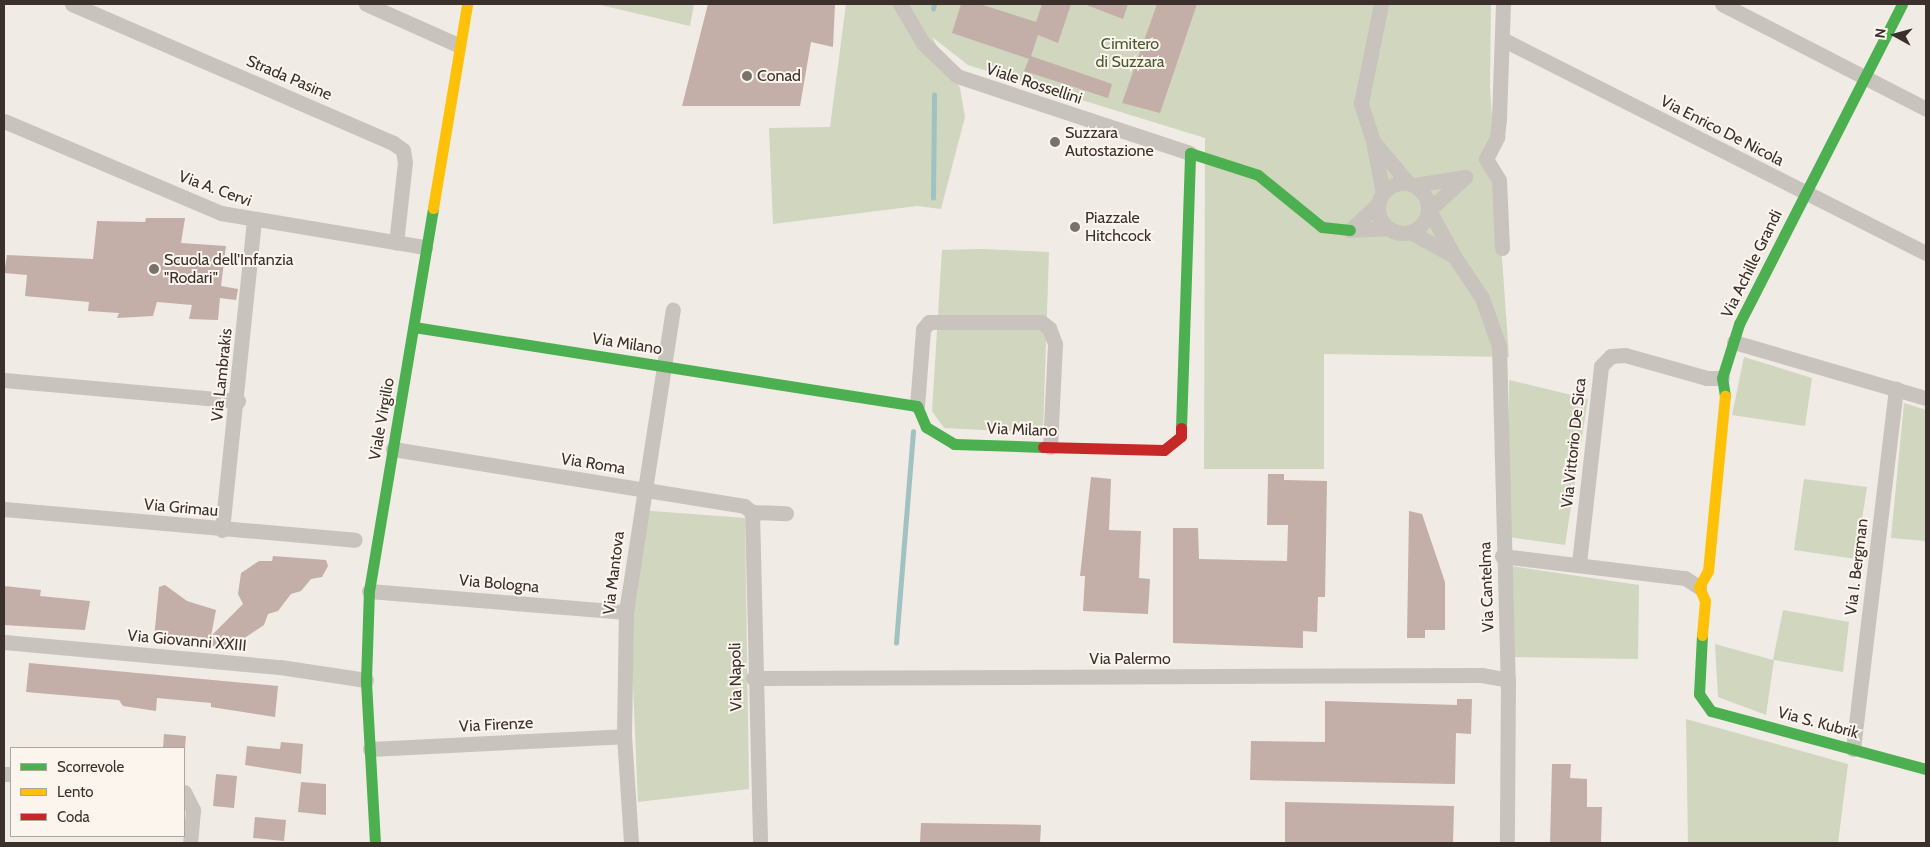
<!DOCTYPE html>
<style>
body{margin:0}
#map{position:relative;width:1930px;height:847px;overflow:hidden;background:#f0ebe5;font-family:Cabin,sans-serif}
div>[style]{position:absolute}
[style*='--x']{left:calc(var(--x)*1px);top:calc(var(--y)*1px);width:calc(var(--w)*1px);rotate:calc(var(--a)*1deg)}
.green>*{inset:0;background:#d1d6bf}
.stream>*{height:4.5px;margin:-2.25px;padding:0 2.25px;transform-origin:2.25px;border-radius:2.25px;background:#a1c2c1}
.building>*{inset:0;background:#c3afa7}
.street>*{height:15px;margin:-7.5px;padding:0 7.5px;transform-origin:7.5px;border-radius:7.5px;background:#c9c3be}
.street>.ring{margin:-7.5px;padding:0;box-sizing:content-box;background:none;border:15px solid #c9c3be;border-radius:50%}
.fast>*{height:11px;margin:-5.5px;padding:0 5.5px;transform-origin:5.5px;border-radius:5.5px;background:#4caf50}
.slow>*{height:11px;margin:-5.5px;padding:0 5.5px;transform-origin:5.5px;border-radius:5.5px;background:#ffc107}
.jam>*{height:11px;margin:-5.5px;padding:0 5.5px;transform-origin:5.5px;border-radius:5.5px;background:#c62828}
.dots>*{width:14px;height:14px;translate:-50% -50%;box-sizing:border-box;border:2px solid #fbf5ee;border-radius:50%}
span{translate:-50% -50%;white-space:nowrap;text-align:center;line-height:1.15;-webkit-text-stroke:4px #fbf5ee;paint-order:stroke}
.park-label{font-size:16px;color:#4a5a2e}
.poi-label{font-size:16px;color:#3b302b}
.left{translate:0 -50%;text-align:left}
.street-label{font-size:16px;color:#3b302b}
.frame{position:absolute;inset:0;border:5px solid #3b302b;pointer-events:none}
.legend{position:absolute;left:10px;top:747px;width:175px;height:90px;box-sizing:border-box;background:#fbf5ee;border:1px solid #aea6a0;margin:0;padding:6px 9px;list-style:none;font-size:15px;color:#3b302b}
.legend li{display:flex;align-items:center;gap:10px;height:25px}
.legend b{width:25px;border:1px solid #aea6a0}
.north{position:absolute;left:1870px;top:10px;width:50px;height:50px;-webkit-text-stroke:4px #fbf5ee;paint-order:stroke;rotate:277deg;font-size:14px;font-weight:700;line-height:20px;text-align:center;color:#3b302b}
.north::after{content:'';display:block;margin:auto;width:18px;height:22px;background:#3b302b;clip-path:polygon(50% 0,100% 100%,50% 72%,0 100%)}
</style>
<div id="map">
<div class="green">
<div style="clip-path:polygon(596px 4px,694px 4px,690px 26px)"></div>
<div style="clip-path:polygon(846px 4px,1491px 4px,1490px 88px,1509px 357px,1324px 354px,1324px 469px,1204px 469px,1205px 138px,968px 65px,932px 37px,960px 88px,965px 117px,941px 209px,917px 206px,773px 224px,769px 128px,830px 127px)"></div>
<div style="clip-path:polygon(982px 249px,1049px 252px,1043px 433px,944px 428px,932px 411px,942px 250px)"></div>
<div style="clip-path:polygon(1744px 357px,1812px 378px,1805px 426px,1732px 415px)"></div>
<div style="clip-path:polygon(1509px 380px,1588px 399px,1565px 545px,1509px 537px)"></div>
<div style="clip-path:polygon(1904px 403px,1926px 410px,1926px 541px,1891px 538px)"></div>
<div style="clip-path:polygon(1804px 479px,1867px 487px,1856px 559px,1794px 550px)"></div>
<div style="clip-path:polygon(639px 510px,745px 518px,749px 789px,638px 802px,630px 615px)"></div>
<div style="clip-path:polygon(1511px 566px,1639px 585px,1638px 659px,1510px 657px)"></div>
<div style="clip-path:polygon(1783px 610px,1849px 622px,1843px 672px,1774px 660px,1766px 715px,1718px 697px,1715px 644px,1773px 660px)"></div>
<div style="clip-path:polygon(1686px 719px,1848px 764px,1838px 843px,1688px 843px)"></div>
</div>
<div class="stream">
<div style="--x:933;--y:9;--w:5;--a:-79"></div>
<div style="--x:933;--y:198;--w:103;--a:-89.4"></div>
<div style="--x:896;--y:643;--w:212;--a:-85.4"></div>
</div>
<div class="building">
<div style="clip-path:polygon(708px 4px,835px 4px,833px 47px,811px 42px,800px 106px,682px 106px)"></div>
<div style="clip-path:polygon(961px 4px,980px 4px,1036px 22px,1042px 4px,1071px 4px,1058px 43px,1038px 35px,1031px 56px,1112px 84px,1108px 98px,1024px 71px,1029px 59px,952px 33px)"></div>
<div style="clip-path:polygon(1084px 4px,1128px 4px,1123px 19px)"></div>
<div style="clip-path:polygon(1157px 4px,1197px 4px,1160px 113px,1122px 103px)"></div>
<div style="clip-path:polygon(146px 218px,185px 218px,181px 243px,226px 246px,221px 286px,238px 289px,236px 300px,220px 298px,218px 320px,189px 319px,192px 305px,157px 302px,153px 316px,117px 318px,119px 313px,88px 311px,89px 302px,25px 296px,27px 275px,4px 273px,7px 255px,93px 259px,97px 221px,145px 222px)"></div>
<div style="clip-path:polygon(1268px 474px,1284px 474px,1284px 480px,1327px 481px,1325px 597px,1318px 597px,1317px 632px,1303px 631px,1303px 648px,1173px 643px,1173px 528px,1198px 528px,1199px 559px,1287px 561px,1288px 525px,1267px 525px)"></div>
<div style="clip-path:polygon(1091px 477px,1111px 479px,1109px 530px,1141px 531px,1139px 578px,1150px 579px,1148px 614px,1083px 611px,1085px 576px,1080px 576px)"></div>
<div style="clip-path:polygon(1409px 511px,1422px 514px,1445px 582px,1445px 630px,1425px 630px,1425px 638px,1407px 638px)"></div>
<div style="clip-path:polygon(273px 556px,326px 560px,328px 566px,322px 577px,311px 579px,301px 591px,291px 594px,278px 611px,268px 614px,264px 625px,237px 643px,215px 647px,170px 636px,167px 640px,154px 638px,159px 587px,165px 585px,187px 601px,216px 610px,211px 636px,243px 604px,238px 594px,241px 573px,259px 561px,272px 561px)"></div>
<div style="clip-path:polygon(4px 586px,41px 590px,40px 596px,90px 601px,85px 630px,4px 625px)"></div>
<div style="clip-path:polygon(29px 663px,278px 686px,275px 717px,211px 707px,211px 703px,157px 698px,156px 711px,123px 706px,119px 700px,26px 692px)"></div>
<div style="clip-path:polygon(1457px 699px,1472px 699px,1471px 734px,1456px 733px,1455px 784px,1250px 780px,1251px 741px,1325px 742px,1325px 701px,1457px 705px)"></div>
<div style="clip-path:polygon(164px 734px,186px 736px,185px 748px,163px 748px)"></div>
<div style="clip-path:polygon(281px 742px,303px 744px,301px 774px,245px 765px,247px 746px,280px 749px)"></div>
<div style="clip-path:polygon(1552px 764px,1571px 764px,1570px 778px,1587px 779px,1587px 807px,1602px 807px,1601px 843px,1550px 843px)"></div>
<div style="clip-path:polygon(216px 774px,237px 776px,234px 808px,213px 806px)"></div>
<div style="clip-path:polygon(301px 782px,326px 784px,326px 815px,298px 812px)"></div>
<div style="clip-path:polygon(1285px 802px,1454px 806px,1453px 843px,1285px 843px)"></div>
<div style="clip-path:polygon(255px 817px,286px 820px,284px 841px,253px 838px)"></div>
<div style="clip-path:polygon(921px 823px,1041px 825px,1040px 843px,920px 843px)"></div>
</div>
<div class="street">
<div style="--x:72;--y:4;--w:350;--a:23.4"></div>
<div style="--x:393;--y:143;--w:12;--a:35"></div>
<div style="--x:403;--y:150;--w:12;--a:81"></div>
<div style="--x:405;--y:162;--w:81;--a:96.3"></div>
<div style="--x:366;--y:4;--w:101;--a:24"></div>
<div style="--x:900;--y:4;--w:45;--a:59.5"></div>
<div style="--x:923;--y:43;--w:47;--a:44.1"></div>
<div style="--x:957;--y:76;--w:245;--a:18.3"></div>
<div style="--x:1722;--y:4;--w:229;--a:27.2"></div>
<div style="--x:1502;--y:39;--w:475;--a:26.8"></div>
<div style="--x:4;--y:121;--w:236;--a:23"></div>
<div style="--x:221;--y:213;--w:207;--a:9.5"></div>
<div style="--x:1373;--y:141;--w:40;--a:-108"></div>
<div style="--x:1361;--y:103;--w:101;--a:-78.6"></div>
<div class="ring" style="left:1378px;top:183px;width:35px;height:35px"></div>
<div style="--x:1383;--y:193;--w:53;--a:-100.9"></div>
<div style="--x:1373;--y:141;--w:53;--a:50.3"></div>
<div style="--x:1378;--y:204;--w:38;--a:137"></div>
<div style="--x:1350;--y:230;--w:39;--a:-3"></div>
<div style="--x:1410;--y:232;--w:50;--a:28.6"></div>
<div style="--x:1454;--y:256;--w:52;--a:-118.5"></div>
<div style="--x:1429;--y:210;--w:49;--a:-42.5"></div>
<div style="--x:1465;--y:177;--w:52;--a:171.1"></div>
<div style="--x:1502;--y:248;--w:68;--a:-92.5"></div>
<div style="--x:1499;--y:180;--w:25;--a:-122"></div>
<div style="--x:1486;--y:159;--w:25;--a:-63"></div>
<div style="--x:1497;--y:137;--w:19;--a:-84"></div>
<div style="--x:1499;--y:118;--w:114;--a:-88"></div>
<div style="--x:1454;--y:256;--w:50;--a:56.3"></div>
<div style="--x:1482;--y:298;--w:51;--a:70.5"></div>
<div style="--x:1499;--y:346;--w:334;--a:88.5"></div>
<div style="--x:1508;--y:680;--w:163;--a:90.4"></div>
<div style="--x:1734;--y:342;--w:200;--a:16.3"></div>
<div style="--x:4;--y:380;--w:235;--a:5.1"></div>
<div style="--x:917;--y:406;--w:77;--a:-85.5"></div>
<div style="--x:923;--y:329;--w:9;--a:-49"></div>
<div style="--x:929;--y:322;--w:112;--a:0"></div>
<div style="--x:1041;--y:322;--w:10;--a:37"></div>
<div style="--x:1049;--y:328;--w:17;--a:69"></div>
<div style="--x:1055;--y:344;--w:103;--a:92.8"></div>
<div style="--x:393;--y:449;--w:356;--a:9.2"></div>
<div style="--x:744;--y:506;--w:10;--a:37"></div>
<div style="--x:752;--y:512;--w:34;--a:2"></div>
<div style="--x:4;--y:509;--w:352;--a:5"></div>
<div style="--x:752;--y:512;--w:331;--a:88.6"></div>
<div style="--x:222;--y:530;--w:310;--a:-84.1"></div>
<div style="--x:1502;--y:556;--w:184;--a:6.9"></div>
<div style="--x:1685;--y:578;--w:17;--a:33"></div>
<div style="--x:1579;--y:563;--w:198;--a:-83.6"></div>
<div style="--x:1601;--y:366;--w:14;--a:-45"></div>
<div style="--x:1611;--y:356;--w:14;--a:-4"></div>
<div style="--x:1625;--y:355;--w:85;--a:15.7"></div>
<div style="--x:1707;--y:378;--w:15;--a:0"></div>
<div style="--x:369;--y:591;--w:258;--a:4.7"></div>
<div style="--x:4;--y:642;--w:277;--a:5.2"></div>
<div style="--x:280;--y:667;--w:87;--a:8.6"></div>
<div style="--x:753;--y:678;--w:728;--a:-0.24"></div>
<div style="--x:1481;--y:675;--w:27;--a:10"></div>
<div style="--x:370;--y:749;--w:254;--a:-2.9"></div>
<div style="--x:1853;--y:749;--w:363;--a:-83.2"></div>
<div style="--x:4;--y:774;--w:7;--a:0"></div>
<div style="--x:184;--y:792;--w:20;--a:63"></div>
<div style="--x:193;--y:810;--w:33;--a:95"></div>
<div style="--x:631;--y:843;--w:107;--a:-93.7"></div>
<div style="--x:624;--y:736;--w:124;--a:-89.1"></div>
<div style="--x:626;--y:612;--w:306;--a:-81.2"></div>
</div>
<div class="fast">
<div style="--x:414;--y:327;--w:509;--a:8.93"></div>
<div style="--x:917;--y:406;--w:23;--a:67"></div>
<div style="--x:926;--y:427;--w:33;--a:31"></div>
<div style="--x:954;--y:444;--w:89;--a:1.9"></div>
<div style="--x:1725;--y:396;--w:18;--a:-99"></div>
<div style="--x:1722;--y:378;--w:57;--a:-72.5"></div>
<div style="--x:1739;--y:324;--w:359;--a:-63"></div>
<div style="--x:1181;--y:428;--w:275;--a:-88.1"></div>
<div style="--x:1190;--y:153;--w:71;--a:17.9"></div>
<div style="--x:1258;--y:175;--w:82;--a:39.1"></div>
<div style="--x:1322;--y:227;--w:28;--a:6"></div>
<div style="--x:1702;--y:635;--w:59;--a:92.9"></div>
<div style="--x:1699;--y:694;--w:21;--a:55"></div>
<div style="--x:1711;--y:711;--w:223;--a:15.1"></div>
<div style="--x:375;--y:843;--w:163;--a:-93.2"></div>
<div style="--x:366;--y:680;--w:89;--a:-88.1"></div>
<div style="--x:369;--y:591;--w:388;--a:-80.5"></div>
</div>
<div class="slow">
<div style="--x:433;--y:208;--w:207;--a:-80.5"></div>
<div style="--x:1702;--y:635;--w:34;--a:-85"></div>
<div style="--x:1705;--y:601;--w:15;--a:-113"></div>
<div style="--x:1699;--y:587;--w:18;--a:-61"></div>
<div style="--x:1708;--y:571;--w:176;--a:-84.5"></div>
</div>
<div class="jam">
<div style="--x:1043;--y:447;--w:121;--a:1.4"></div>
<div style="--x:1164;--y:450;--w:22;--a:-39"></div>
<div style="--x:1181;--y:436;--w:8;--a:-90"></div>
</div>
<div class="dots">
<div style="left:747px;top:76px;background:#7a716c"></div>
<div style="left:1055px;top:142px;background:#7a716c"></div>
<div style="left:1075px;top:227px;background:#7a716c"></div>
<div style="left:154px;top:269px;background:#7a716c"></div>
</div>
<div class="park-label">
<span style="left:1130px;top:53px">Cimitero<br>di Suzzara</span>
</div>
<div class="poi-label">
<span class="left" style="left:757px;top:76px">Conad</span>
<span class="left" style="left:1065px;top:142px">Suzzara<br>Autostazione</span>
<span class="left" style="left:1085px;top:227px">Piazzale<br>Hitchcock</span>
<span class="left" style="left:164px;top:269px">Scuola dell'Infanzia<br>"Rodari"</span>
</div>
<div class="street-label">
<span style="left:289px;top:78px;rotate:23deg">Strada Pasine</span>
<span style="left:1034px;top:84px;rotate:18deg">Viale Rossellini</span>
<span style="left:1722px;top:131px;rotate:27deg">Via Enrico De Nicola</span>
<span style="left:215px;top:189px;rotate:20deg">Via A. Cervi</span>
<span style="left:1752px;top:264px;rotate:-64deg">Via Achille Grandi</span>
<span style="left:627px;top:344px;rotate:9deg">Via Milano</span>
<span style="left:222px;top:375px;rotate:-84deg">Via Lambrakis</span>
<span style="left:382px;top:419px;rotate:-80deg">Viale Virgilio</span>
<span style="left:1022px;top:430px;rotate:2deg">Via Milano</span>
<span style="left:1574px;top:443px;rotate:-84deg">Via Vittorio De Sica</span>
<span style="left:593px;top:464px;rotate:9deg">Via Roma</span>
<span style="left:181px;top:508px;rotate:5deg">Via Grimau</span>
<span style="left:1857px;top:567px;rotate:-83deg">Via I. Bergman</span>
<span style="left:614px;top:573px;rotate:-83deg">Via Mantova</span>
<span style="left:499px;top:584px;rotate:5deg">Via Bologna</span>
<span style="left:1487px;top:587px;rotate:-92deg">Via Cantelma</span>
<span style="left:187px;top:641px;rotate:5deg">Via Giovanni XXIII</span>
<span style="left:1130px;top:659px">Via Palermo</span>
<span style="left:736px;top:677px;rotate:-91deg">Via Napoli</span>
<span style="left:1818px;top:723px;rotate:15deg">Via S. Kubrik</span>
<span style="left:496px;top:725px;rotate:-3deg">Via Firenze</span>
</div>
<div class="frame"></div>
<ul class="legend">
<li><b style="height:6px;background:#4caf50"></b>Scorrevole</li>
<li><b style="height:6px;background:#ffc107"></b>Lento</li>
<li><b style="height:6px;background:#c62828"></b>Coda</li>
</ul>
<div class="north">N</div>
</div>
